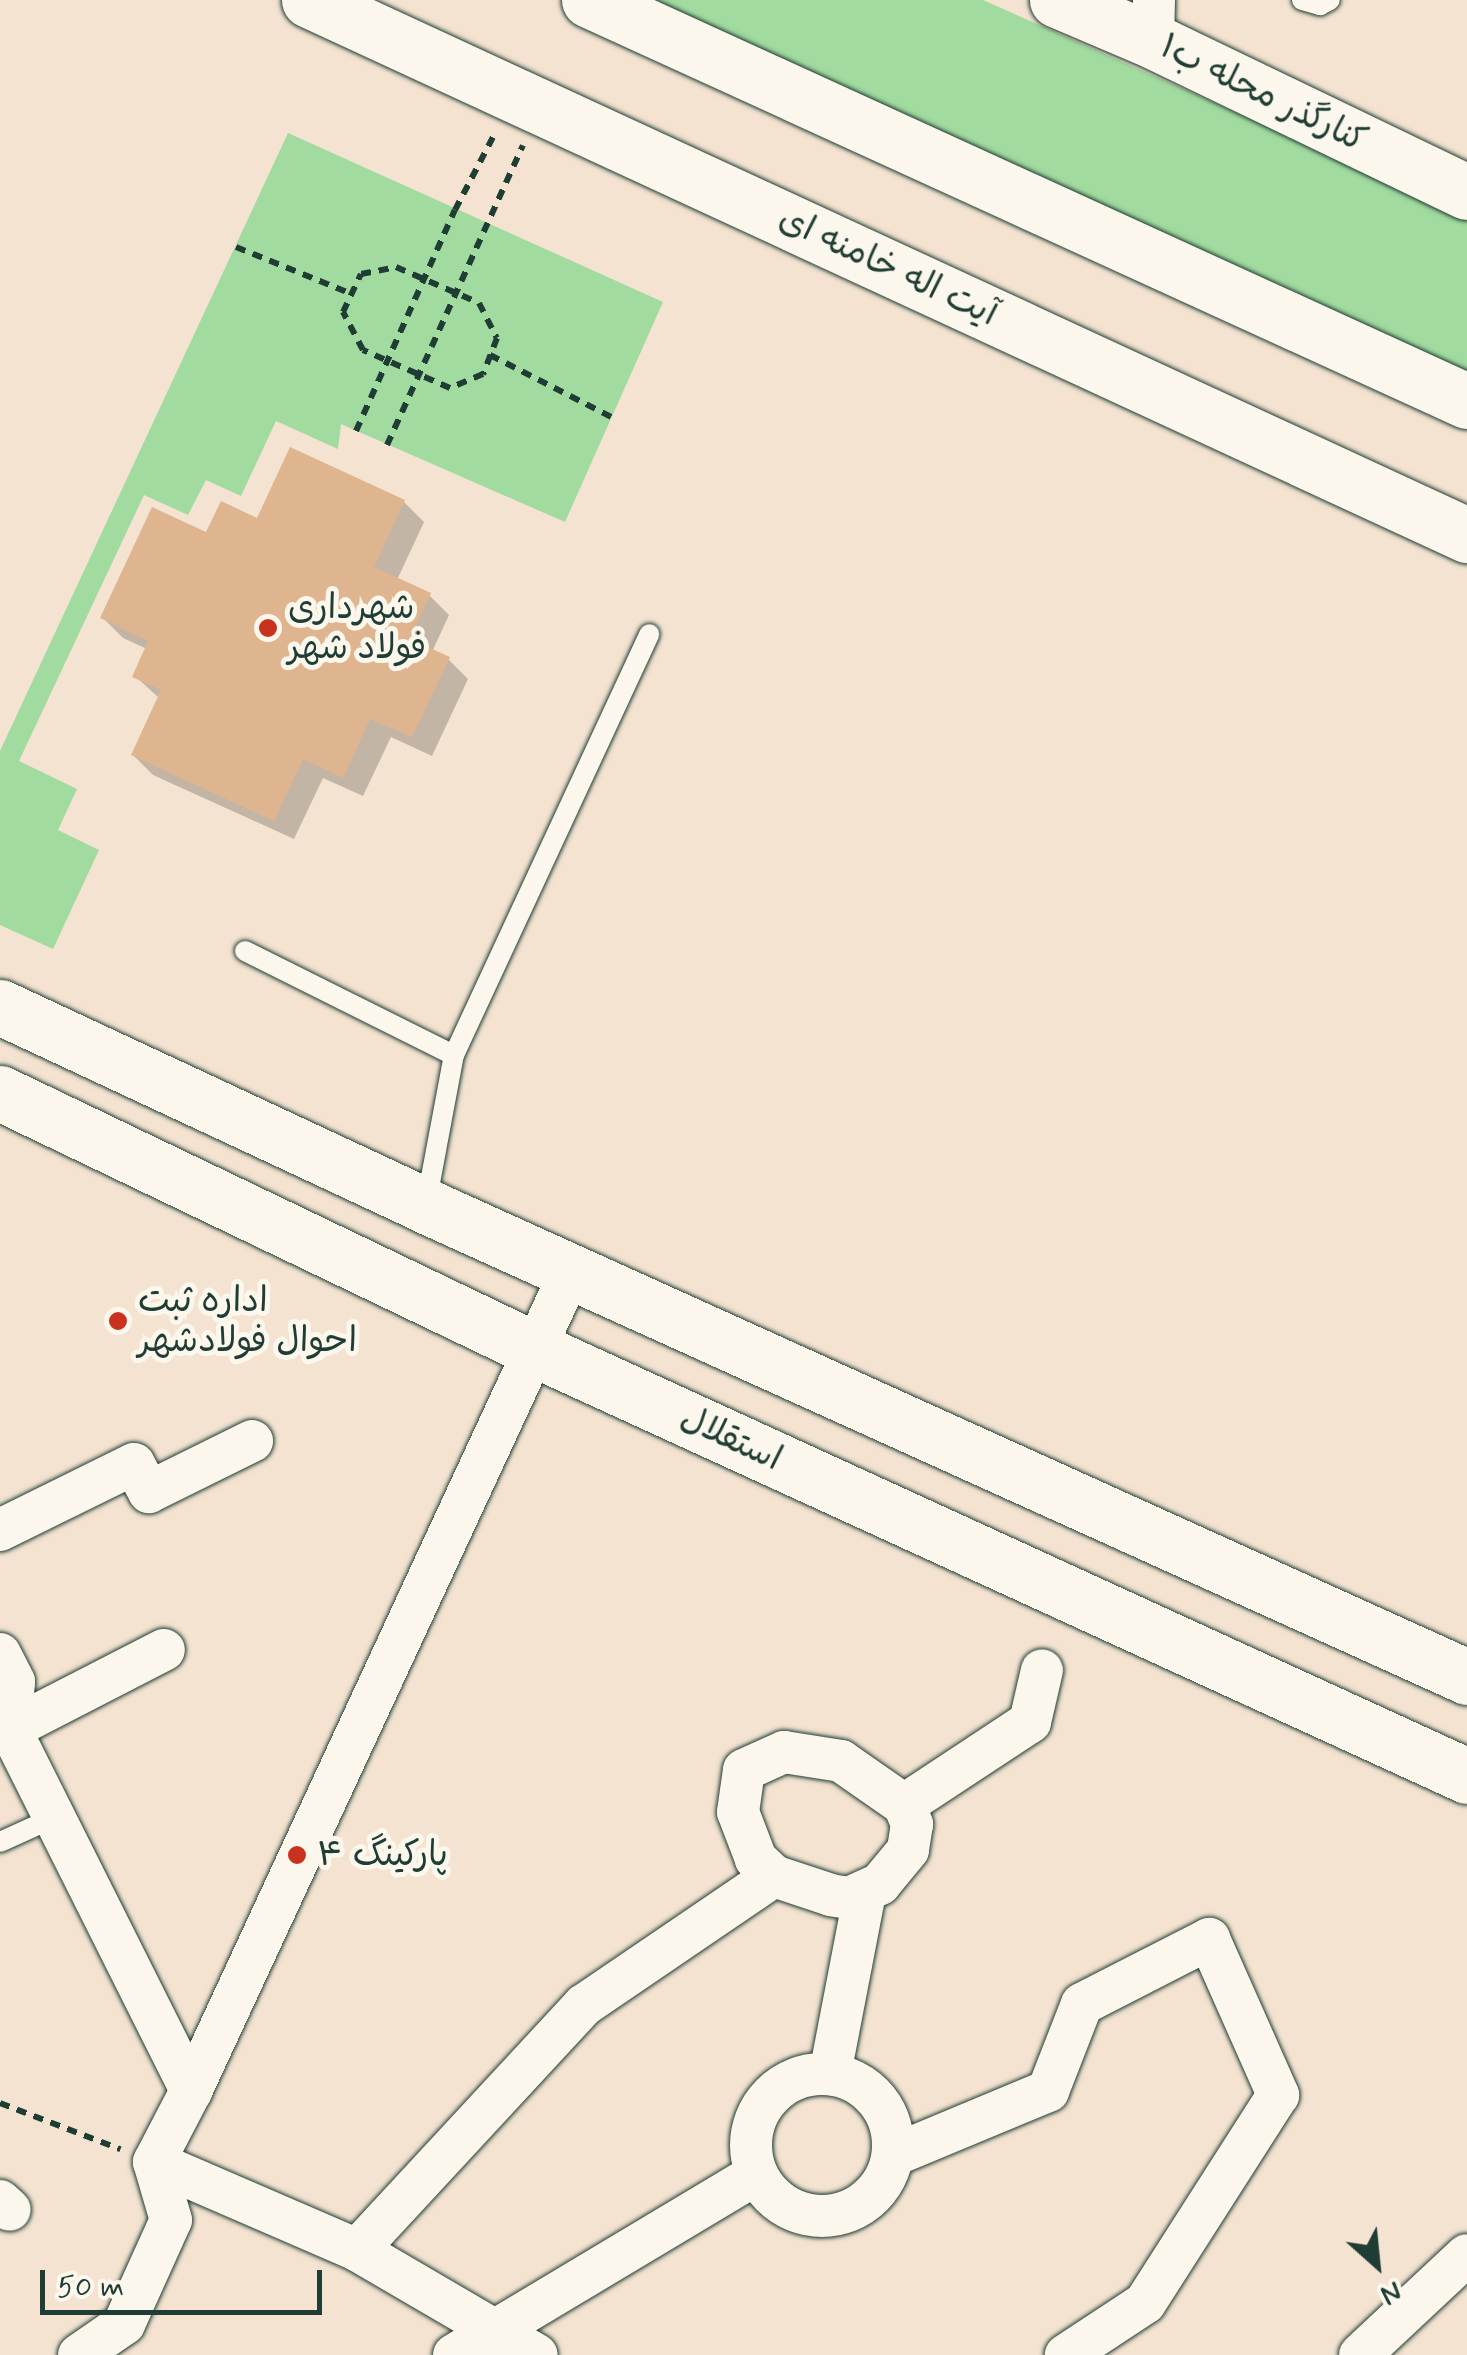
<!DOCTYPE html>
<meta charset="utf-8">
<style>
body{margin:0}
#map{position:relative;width:1467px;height:2355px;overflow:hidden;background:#f3e3d0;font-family:Mynerve,"Playpen Sans Arabic",sans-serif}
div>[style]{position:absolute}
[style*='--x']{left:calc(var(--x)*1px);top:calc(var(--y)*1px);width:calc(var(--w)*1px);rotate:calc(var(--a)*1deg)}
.green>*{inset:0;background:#a2db9f}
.shadow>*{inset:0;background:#0003}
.building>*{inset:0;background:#dfb58f}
.path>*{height:6px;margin-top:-3px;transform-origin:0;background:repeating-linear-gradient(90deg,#1f3d34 0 10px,transparent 0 18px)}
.roads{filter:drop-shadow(0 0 2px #1f3d34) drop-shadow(0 0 2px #1f3d34)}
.lane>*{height:20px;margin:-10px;padding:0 10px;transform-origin:10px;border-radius:10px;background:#fbf7ec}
.street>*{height:42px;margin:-21px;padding:0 21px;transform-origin:21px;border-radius:21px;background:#fbf7ec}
.street>.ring{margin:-21px;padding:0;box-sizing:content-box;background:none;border:42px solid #fbf7ec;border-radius:50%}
.secondary>*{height:55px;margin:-27.5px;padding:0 27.5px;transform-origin:27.5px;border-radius:27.5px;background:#fbf7ec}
.dots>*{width:28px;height:28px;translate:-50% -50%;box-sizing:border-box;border:5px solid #fbf7ec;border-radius:50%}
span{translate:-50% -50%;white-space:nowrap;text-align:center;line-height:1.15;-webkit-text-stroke:10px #fbf7ec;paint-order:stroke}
.street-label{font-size:35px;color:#1f3d34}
.poi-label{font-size:35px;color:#1f3d34}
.left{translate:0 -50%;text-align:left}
.north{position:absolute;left:1327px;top:2215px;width:100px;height:100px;-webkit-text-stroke:8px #fbf7ec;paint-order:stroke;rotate:153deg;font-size:28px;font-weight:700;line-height:40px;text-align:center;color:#1f3d34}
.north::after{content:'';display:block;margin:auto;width:35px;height:45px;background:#1f3d34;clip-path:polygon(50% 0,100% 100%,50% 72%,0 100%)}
.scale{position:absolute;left:40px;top:2270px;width:282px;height:45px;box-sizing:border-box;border:5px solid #1f3d34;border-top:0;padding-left:12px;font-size:30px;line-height:35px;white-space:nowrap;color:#1f3d34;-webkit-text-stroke:8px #fbf7ec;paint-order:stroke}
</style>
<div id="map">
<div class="green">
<div style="clip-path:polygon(647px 0,983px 0,1467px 215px,1467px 380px)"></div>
<div style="clip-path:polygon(288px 133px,663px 302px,565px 522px,341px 424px,338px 449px,276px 421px,241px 496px,206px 480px,188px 515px,144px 495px,19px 761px,77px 789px,58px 830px,99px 850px,53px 949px,0 925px,0 751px)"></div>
</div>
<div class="shadow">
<div style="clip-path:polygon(404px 502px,424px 522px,397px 580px,429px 595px,449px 615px,432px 652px,448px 659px,468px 679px,432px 756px,391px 737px,363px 796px,323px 778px,294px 839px,153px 775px,133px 755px,159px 698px,135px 676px,147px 649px,123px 638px,103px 618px,207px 536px,258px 521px)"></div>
</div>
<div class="building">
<div style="clip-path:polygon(290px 447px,405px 500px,374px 567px,431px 593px,410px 639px,450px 657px,412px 737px,370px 719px,343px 778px,303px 759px,274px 821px,131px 755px,161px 690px,132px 677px,148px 641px,100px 618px,152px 507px,206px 532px,221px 501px,257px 518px)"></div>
</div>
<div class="path">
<div style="--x:236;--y:247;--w:125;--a:22.1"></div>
<div style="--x:396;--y:267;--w:90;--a:23.4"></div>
<div style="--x:479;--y:303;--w:39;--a:63"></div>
<div style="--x:497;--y:338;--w:39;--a:111"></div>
<div style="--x:483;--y:374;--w:36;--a:157"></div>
<div style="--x:450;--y:388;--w:95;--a:-156.4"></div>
<div style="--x:363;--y:350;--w:43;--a:-117.8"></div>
<div style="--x:343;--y:312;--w:42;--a:-64.7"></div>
<div style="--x:361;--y:274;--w:36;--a:-11"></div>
<div style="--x:490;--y:355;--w:136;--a:27.1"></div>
<div style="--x:356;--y:431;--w:242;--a:-65.9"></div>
<div style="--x:455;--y:210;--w:87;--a:-62.5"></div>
<div style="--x:387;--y:445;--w:329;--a:-65.6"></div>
<div style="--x:0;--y:2103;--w:129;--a:21"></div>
</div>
<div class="roads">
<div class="lane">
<div style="--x:1302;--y:0;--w:19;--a:16"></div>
<div style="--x:1320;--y:5;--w:11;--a:-27"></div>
<div style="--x:245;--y:951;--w:233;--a:26.5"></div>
<div style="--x:426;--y:1204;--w:152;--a:-79.4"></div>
<div style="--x:454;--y:1055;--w:464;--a:-65.1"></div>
<div style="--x:0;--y:1842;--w:60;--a:-24.4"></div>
</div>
<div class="street">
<div style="--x:1153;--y:41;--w:41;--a:-88.6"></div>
<div style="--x:0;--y:1530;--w:149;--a:-26.2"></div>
<div style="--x:134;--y:1464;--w:32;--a:62"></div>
<div style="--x:149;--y:1492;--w:115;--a:-26.3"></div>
<div style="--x:0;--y:1654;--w:31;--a:63"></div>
<div style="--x:14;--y:1682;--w:47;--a:94.9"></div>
<div style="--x:10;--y:1729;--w:405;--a:63.4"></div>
<div style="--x:10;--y:1729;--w:173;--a:-27.2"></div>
<div style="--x:784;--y:1752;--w:58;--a:9"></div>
<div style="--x:841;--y:1761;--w:77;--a:34.9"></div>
<div style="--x:904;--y:1805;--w:21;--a:67"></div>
<div style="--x:912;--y:1824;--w:26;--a:99"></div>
<div style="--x:908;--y:1850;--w:44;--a:129.5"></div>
<div style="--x:880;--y:1884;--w:34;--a:156"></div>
<div style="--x:849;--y:1898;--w:18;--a:-171"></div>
<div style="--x:831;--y:1895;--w:60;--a:-161.6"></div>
<div style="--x:774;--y:1876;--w:25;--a:-137"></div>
<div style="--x:756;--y:1859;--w:50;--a:-111"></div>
<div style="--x:738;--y:1812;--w:42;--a:-81.9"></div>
<div style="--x:744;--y:1770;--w:44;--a:-24.2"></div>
<div style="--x:904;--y:1805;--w:151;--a:-33.4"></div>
<div style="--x:1030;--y:1722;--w:53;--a:-77"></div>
<div class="ring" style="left:751px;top:2074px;width:100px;height:100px"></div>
<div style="--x:830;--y:2074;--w:185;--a:-79.1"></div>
<div style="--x:894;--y:2155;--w:167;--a:-22.6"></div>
<div style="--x:1048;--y:2091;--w:93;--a:-68.7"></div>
<div style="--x:1082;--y:2004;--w:143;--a:-27.1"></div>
<div style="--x:1209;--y:1939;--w:171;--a:66.1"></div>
<div style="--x:1278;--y:2095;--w:247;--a:122.6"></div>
<div style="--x:1145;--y:2303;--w:95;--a:146.6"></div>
<div style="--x:154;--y:2162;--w:80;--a:-62.5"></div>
<div style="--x:191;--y:2091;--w:904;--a:-65.14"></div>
<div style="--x:154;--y:2162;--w:221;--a:23.4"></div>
<div style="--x:357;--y:2250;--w:208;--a:30.3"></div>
<div style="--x:0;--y:2201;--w:13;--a:42"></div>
<div style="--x:357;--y:2250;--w:334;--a:-47.2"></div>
<div style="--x:584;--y:2005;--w:230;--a:-34.2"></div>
<div style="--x:79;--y:2355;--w:55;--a:-34.6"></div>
<div style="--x:124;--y:2324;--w:114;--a:-65.7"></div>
<div style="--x:171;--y:2220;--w:60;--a:-106.3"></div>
<div style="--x:454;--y:2355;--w:352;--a:-30.9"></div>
<div style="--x:1360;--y:2355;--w:146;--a:-43.1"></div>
</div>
<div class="secondary">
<div style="--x:309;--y:0;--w:1276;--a:24.8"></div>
<div style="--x:589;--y:0;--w:965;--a:24.55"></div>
<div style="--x:1057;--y:0;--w:104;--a:23.1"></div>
<div style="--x:1153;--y:41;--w:348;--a:25.7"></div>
<div style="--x:0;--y:1007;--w:470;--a:25"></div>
<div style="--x:426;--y:1206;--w:1143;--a:24.34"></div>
<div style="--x:0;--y:1093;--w:592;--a:25.61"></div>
<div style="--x:534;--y:1349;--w:1026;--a:24.59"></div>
</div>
</div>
<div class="dots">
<div style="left:268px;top:628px;background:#c8321e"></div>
<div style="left:118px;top:1321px;background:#c8321e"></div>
<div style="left:297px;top:1855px;background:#c8321e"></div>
</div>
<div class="street-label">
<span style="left:1263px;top:94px;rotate:26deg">کنارگذر محله ب۱</span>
<span style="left:888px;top:267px;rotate:25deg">آیت اله خامنه ای</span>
<span style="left:731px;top:1439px;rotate:25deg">استقلال</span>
</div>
<div class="poi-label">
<span class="left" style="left:288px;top:628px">شهرداری<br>فولاد شهر</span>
<span class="left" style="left:138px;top:1321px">اداره ثبت<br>احوال فولادشهر</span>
<span class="left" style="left:317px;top:1855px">پارکینگ ۴</span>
</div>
<div class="north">N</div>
<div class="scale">50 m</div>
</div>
